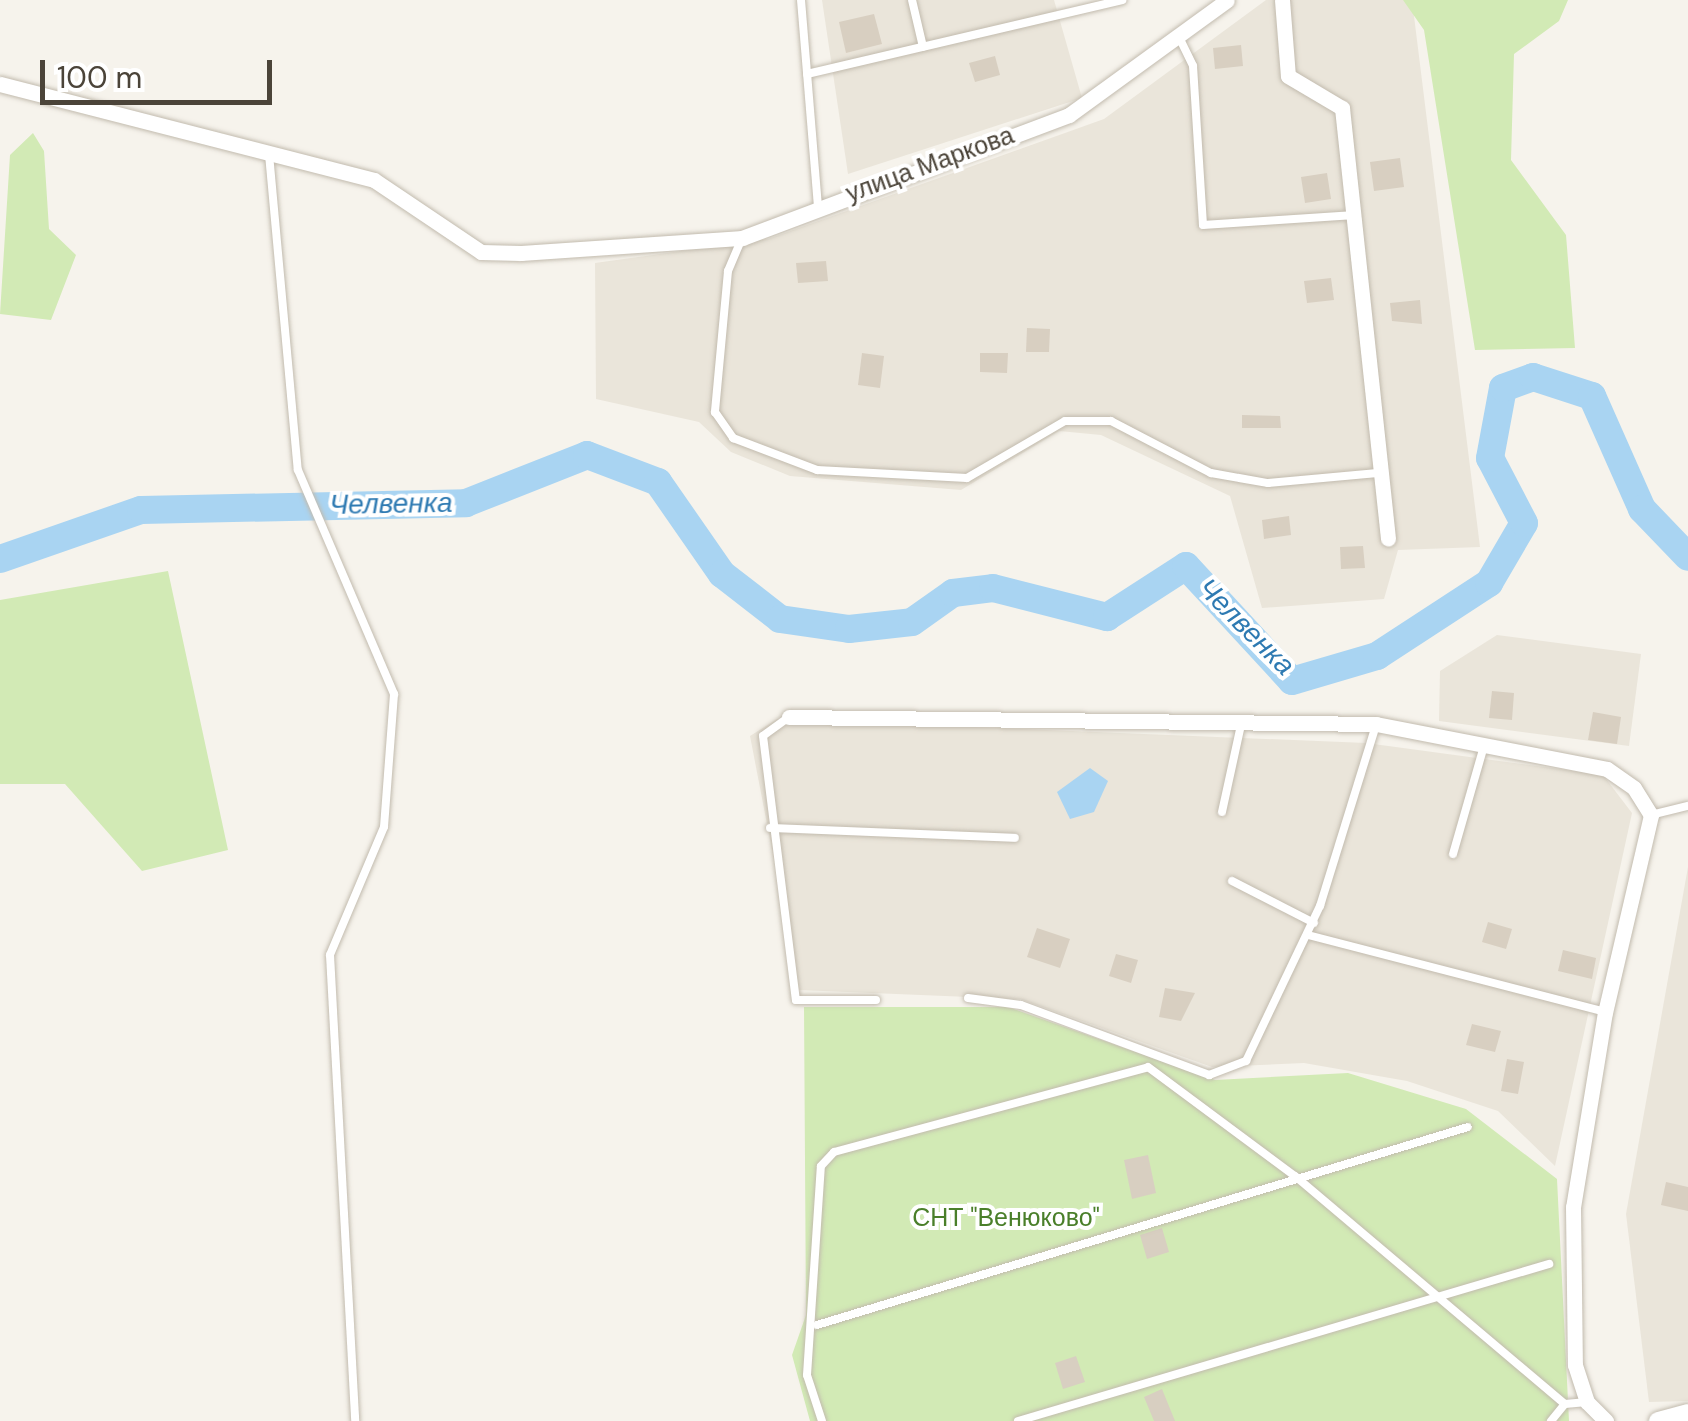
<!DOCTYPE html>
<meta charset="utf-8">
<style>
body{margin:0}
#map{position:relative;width:1688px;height:1421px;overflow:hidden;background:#f6f3ec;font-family:"DM Sans",sans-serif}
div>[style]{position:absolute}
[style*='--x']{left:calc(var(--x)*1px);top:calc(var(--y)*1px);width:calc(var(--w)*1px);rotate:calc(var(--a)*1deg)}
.residential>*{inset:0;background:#eae5da}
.green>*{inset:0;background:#d2eab5}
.water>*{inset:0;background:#a9d4f2}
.river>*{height:28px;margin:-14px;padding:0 14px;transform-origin:14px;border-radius:14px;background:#a9d4f2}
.building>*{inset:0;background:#d8cfc1}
.roads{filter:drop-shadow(0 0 2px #c2bbae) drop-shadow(0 0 2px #c2bbae)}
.service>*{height:8px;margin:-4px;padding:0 4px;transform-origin:4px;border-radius:4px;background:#fff}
.minor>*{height:15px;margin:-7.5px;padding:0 7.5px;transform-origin:7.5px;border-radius:7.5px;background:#fff}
.tertiary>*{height:18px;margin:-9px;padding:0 9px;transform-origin:9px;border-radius:9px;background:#fff}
span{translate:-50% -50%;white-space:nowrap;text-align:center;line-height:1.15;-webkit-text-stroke:8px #fff;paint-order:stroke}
.street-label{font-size:25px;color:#4b4439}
.park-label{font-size:25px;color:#4a7f2a}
.water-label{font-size:28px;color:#2e7ab2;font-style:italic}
.scale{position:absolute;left:40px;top:60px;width:232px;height:45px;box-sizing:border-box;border:5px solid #4b4439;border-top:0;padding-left:12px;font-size:30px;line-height:35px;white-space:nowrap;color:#4b4439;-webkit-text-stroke:8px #fff;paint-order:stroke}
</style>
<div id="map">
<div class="residential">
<div style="clip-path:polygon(822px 0,1054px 0,1082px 98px,848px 174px)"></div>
<div style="clip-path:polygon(1266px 0,1412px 0,1480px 547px,1398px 550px,1384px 599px,1262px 608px,1230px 496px,1101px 435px,1059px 431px,961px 490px,790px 476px,731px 452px,699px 422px,596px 399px,595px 263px,768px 239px,1104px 119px)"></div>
<div style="clip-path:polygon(1497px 635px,1641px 654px,1629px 746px,1439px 721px,1440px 671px)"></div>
<div style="clip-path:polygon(777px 719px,1366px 743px,1603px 775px,1632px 813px,1555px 1166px,1498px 1111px,1407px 1081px,1304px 1063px,1212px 1067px,1020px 999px,799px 990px,750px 736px)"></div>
<div style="clip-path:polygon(1688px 867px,1688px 1401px,1649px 1402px,1626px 1214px)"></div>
</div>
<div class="green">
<div style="clip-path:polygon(1403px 0,1568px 0,1559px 21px,1514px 54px,1511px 160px,1566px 235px,1575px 348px,1475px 350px,1424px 30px)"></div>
<div style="clip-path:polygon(33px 133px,44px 151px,49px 229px,76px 255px,51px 320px,0 314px,10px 155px)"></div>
<div style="clip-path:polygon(168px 571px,228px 850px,142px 871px,65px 784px,0 784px,0 600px)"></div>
<div style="clip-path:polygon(804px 1007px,1008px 1007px,1215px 1080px,1348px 1073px,1466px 1109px,1557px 1179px,1569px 1421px,810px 1421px,792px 1355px,806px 1315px)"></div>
</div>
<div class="water">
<div style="clip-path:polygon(1090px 768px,1108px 781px,1094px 812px,1070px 819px,1057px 792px)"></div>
</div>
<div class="river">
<div style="--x:0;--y:559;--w:149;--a:-19.2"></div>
<div style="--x:141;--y:510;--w:325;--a:-1.2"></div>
<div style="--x:466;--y:503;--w:130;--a:-21.6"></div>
<div style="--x:587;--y:455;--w:76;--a:20.8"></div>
<div style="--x:658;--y:482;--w:112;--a:55.2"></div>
<div style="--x:722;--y:574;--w:73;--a:37.8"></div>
<div style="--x:780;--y:619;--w:70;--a:8.2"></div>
<div style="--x:849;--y:629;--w:63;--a:-6.3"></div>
<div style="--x:912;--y:622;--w:50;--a:-35.3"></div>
<div style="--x:953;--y:593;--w:40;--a:-7.1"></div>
<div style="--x:993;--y:588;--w:118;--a:14.3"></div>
<div style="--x:1107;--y:617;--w:94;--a:-32.8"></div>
<div style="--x:1186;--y:566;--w:156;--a:47.3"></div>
<div style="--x:1292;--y:681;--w:89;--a:-16.4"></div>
<div style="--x:1377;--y:656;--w:134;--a:-33.1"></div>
<div style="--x:1489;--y:583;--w:69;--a:-59.7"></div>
<div style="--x:1524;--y:523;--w:73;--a:-117.6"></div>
<div style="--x:1490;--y:458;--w:71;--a:-79.5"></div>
<div style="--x:1503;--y:388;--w:32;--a:-20"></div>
<div style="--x:1533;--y:377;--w:62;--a:17.9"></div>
<div style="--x:1592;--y:396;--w:124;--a:66.1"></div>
<div style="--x:1642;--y:509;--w:66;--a:46.2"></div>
</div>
<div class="building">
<div style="clip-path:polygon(874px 14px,882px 44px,846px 53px,839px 22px)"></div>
<div style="clip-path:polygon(1241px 45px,1243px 66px,1215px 69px,1213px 48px)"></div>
<div style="clip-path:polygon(995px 56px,1000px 75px,975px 82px,969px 63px)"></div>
<div style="clip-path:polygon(1400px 158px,1404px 187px,1374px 191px,1370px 162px)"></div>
<div style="clip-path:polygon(1327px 173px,1331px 199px,1305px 203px,1301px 177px)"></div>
<div style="clip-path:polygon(826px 261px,828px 281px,798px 283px,796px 263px)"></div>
<div style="clip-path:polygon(1331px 278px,1334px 300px,1307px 303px,1304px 281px)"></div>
<div style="clip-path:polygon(1420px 300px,1422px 324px,1392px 321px,1390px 303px)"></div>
<div style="clip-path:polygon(1027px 328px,1050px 329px,1049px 352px,1026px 352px)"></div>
<div style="clip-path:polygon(862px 353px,884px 356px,880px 388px,858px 385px)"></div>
<div style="clip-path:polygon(980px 353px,1008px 353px,1007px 373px,980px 372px)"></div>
<div style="clip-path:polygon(1242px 415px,1280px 416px,1281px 428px,1242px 428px)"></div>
<div style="clip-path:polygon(1289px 516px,1291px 535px,1264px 539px,1262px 520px)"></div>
<div style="clip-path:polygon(1363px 546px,1365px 568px,1341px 569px,1340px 547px)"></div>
<div style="clip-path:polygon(1492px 691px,1514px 693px,1512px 720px,1489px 718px)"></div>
<div style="clip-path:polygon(1593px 712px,1621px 717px,1617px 744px,1588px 740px)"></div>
<div style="clip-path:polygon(1488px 922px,1512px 929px,1506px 949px,1482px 942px)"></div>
<div style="clip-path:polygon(1037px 928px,1070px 939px,1060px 968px,1027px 957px)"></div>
<div style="clip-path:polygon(1563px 950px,1596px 958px,1592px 979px,1558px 971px)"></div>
<div style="clip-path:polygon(1116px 954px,1138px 960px,1131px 983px,1109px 976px)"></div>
<div style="clip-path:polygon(1165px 988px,1195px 993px,1181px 1021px,1159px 1017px)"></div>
<div style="clip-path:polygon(1472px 1024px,1501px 1031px,1495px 1052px,1466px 1045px)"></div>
<div style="clip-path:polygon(1507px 1059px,1524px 1062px,1518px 1094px,1501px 1091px)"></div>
<div style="clip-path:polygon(1148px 1155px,1156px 1193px,1132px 1199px,1124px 1160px)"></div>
<div style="clip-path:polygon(1666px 1182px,1688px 1187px,1688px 1211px,1661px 1205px)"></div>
<div style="clip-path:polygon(1162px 1228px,1169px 1252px,1147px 1259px,1140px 1235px)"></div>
<div style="clip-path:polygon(1076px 1356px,1085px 1382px,1063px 1389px,1055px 1363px)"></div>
<div style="clip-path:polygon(1162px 1389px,1175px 1421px,1154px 1421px,1144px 1397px)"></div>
</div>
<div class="roads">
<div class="service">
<div style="--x:801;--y:0;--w:208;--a:85.3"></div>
<div style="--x:912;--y:0;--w:48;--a:76.8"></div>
<div style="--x:1179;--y:37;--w:32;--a:64"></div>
<div style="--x:1193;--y:66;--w:159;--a:86.4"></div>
<div style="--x:1203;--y:225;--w:152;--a:-3.8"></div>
<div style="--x:807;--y:74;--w:324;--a:-13.2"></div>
<div style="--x:269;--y:154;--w:317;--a:84.8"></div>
<div style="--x:298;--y:470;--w:244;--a:66.8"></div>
<div style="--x:394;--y:694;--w:133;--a:94.3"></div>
<div style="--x:384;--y:827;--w:139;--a:112.9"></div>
<div style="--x:330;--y:955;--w:467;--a:86.9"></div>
<div style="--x:742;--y:238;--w:36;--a:113"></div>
<div style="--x:728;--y:271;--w:142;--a:95.3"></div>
<div style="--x:715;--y:412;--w:32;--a:55"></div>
<div style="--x:733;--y:438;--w:90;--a:20.9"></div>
<div style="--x:817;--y:470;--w:150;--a:3.1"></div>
<div style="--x:967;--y:478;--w:113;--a:-30.2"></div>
<div style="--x:1065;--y:421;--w:46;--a:0"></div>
<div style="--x:1111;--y:421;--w:113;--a:27.5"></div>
<div style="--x:1211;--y:473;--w:58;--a:10"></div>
<div style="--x:1268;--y:483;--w:110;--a:-5.2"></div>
<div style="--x:789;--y:717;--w:32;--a:144"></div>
<div style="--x:763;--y:736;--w:266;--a:82.9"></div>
<div style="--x:796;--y:1000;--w:80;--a:0"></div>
<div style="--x:1222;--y:812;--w:94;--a:-77.7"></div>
<div style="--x:1651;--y:815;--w:38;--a:-14"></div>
<div style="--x:770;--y:828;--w:245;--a:2.3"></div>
<div style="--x:1453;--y:854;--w:112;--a:-74"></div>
<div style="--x:1232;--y:881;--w:92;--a:27.1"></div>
<div style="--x:1308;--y:935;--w:307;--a:14.5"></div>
<div style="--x:968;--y:998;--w:53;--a:7.5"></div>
<div style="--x:1021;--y:1005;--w:201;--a:20.4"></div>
<div style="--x:1209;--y:1075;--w:40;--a:-21"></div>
<div style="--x:1246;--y:1061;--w:172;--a:-64.5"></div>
<div style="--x:1320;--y:906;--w:189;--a:-72.8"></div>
<div style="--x:817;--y:1325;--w:680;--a:-16.92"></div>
<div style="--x:822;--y:1421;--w:48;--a:-108.1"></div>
<div style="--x:807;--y:1375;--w:209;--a:-86.2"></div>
<div style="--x:821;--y:1166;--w:19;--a:-47"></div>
<div style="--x:834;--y:1152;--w:325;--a:-15.1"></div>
<div style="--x:1148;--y:1067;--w:183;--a:36.6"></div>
<div style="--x:1295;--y:1176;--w:353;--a:40.2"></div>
<div style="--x:1565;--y:1404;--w:22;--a:-5"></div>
<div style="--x:1018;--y:1421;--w:554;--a:-16.47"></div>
<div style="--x:1551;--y:1421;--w:22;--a:-51"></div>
</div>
<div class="minor">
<div style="--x:1282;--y:0;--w:76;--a:85.5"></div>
<div style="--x:1288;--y:76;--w:63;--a:30.7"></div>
<div style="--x:1342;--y:108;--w:433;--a:83.9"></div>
<div style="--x:0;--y:84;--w:386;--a:14.4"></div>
<div style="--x:374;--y:180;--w:129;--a:33.9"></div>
<div style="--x:481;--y:252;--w:40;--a:1.4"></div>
<div style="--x:521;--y:253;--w:222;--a:-3.9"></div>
<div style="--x:742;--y:238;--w:349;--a:-20.6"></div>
<div style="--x:1069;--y:115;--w:195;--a:-36"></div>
<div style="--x:789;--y:717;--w:587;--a:0.68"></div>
<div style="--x:1376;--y:724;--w:235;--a:11"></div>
<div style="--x:1607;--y:769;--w:33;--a:35"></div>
<div style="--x:1634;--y:788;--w:32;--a:58"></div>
<div style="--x:1651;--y:815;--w:202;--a:103.1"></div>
<div style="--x:1605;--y:1012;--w:198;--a:99.3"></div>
<div style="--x:1573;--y:1207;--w:158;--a:89.3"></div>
<div style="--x:1575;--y:1365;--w:39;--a:72"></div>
<div style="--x:1587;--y:1402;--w:27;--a:45"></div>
</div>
<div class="tertiary">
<div style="--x:1658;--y:1421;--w:31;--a:-15"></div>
</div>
</div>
<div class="street-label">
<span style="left:930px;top:165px;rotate:-20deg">улица Маркова</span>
</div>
<div class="park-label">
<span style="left:1006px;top:1218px">СНТ "Венюково"</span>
</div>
<div class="water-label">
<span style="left:391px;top:504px;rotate:-1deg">Челвенка</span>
<span style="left:1246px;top:627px;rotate:45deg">Челвенка</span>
</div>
<div class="scale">100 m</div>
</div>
